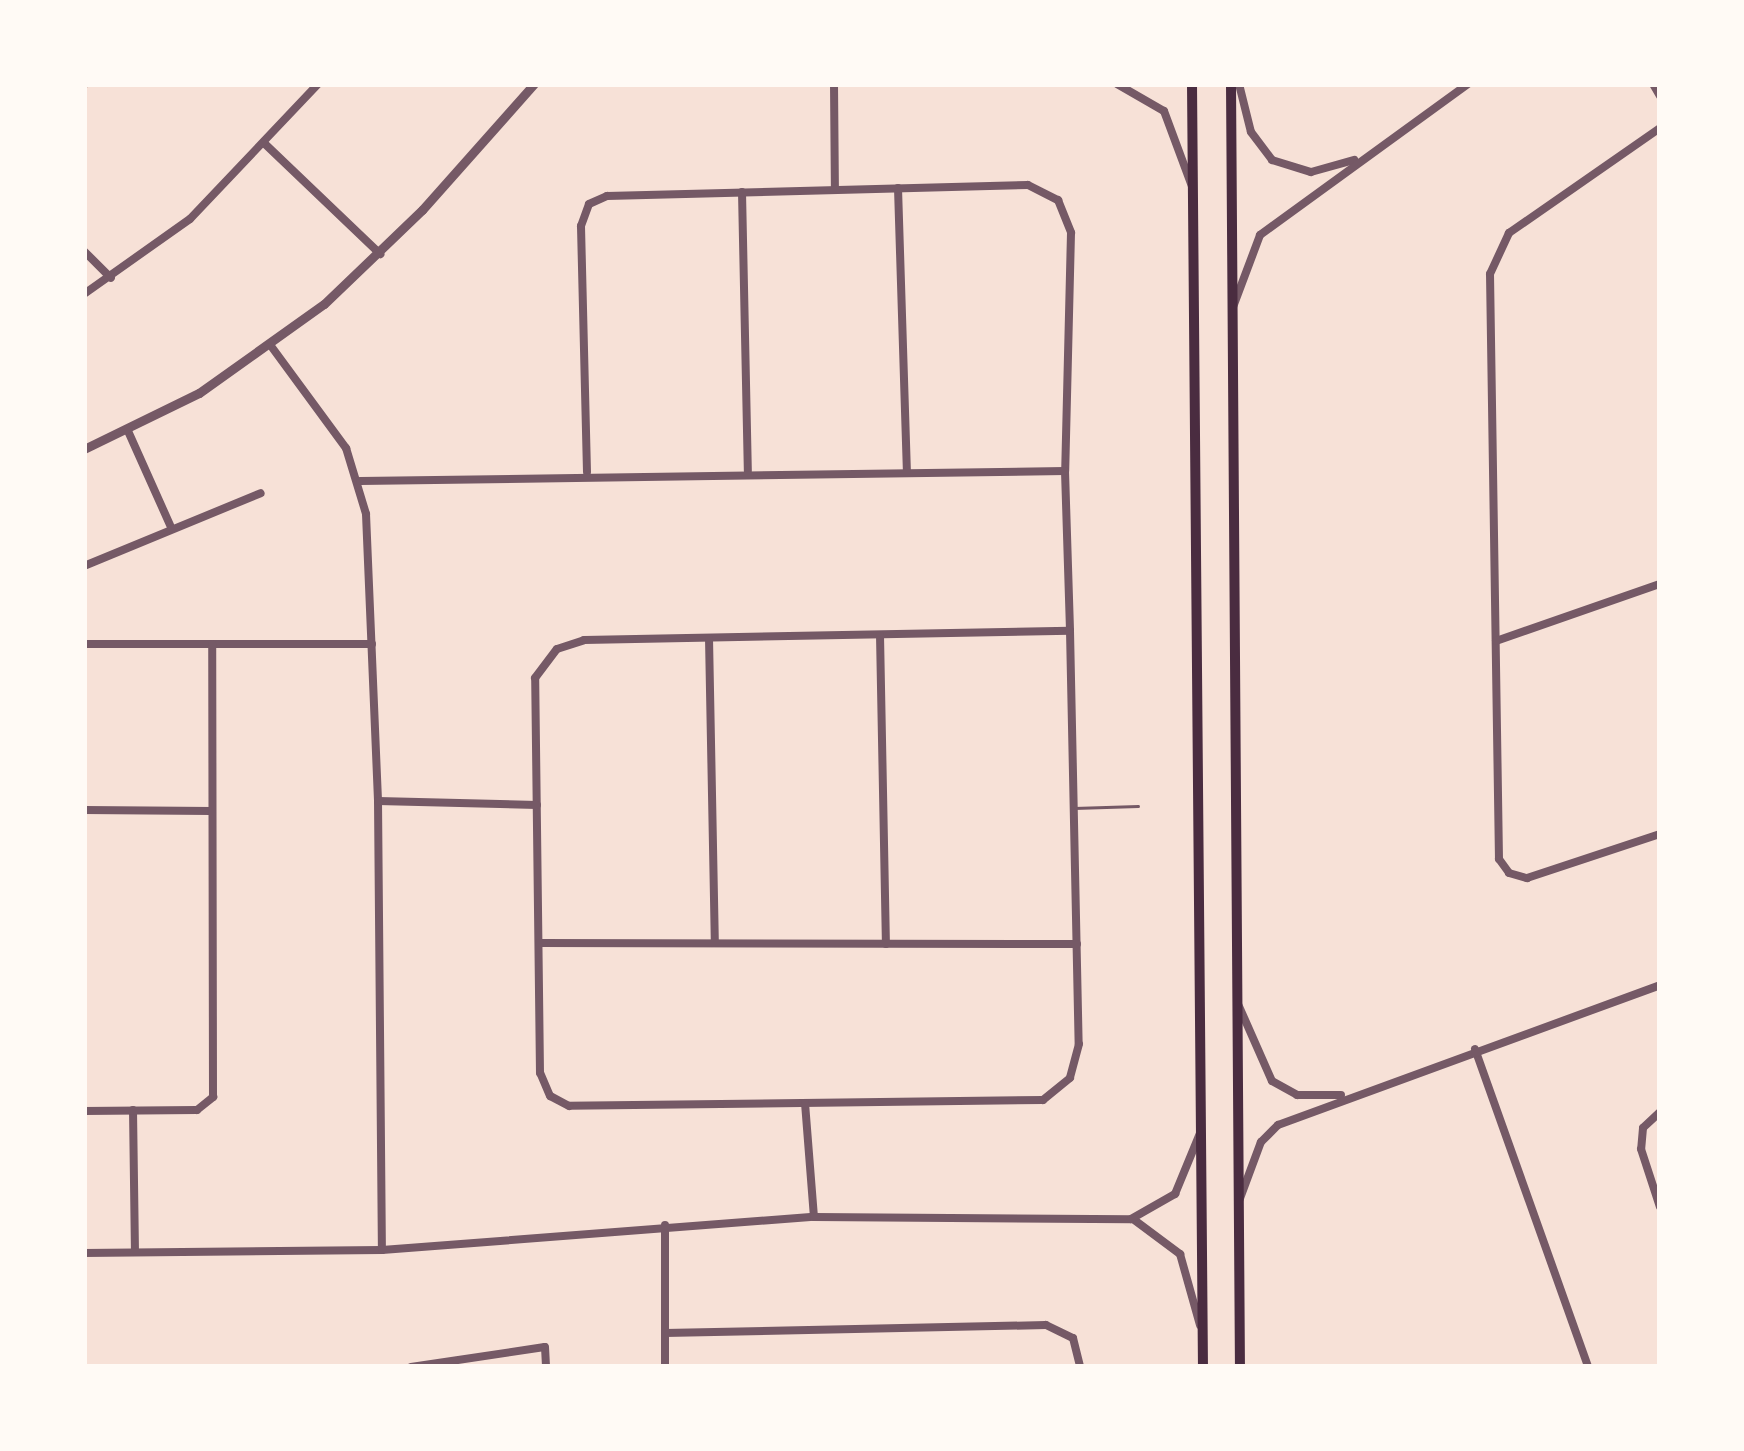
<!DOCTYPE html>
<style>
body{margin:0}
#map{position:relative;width:1744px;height:1451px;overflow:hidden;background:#f7e1d7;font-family:Jost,sans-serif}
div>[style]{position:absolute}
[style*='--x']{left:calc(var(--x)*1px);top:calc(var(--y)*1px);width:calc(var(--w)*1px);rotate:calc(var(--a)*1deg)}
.service>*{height:3px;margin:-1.5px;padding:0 1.5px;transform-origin:1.5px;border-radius:1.5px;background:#755966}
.minor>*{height:8px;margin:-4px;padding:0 4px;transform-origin:4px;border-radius:4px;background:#755966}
.tertiary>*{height:9px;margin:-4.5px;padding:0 4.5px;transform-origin:4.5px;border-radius:4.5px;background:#755966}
.secondary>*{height:10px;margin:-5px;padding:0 5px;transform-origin:5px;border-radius:5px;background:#4a2c40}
span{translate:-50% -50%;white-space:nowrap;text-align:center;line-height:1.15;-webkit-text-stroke:10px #fffaf5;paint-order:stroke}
.frame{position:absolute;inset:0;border:87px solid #fffaf5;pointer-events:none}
</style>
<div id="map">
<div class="service">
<div style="--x:1074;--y:808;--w:64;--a:-1.8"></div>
</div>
<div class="minor">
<div style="--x:834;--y:84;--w:106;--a:89.5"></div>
<div style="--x:1117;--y:84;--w:54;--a:29.9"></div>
<div style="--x:1164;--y:111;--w:83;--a:69.6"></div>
<div style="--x:1239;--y:84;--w:49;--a:76"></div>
<div style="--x:1251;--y:132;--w:35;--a:53"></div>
<div style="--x:1272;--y:160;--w:41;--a:17.1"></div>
<div style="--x:1311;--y:172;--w:45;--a:-15.6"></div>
<div style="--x:1653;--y:84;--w:14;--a:60"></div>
<div style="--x:84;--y:85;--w:1;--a:-45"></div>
<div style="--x:1660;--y:128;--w:184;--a:145.2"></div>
<div style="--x:1509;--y:233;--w:45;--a:114.9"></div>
<div style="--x:1490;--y:274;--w:585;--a:89.12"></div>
<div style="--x:1499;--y:859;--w:17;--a:54"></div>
<div style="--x:1509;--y:873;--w:19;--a:16"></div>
<div style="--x:1527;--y:878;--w:140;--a:-18.3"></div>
<div style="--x:264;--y:143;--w:161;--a:43.7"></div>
<div style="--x:898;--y:188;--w:282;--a:88.2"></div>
<div style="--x:742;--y:192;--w:279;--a:88.8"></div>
<div style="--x:84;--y:251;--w:38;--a:45"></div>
<div style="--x:84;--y:294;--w:130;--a:-35.3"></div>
<div style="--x:190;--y:219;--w:186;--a:-46.5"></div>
<div style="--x:1233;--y:307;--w:77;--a:-69.4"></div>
<div style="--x:1260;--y:235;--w:257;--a:-36"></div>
<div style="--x:271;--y:346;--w:127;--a:53.7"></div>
<div style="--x:346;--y:448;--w:69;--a:73.1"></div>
<div style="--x:366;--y:514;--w:287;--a:87.6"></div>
<div style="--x:378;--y:801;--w:449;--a:89.5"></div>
<div style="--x:128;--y:431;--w:105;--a:65.9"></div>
<div style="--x:587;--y:472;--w:246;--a:-91.4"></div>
<div style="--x:581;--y:226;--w:23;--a:-70"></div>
<div style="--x:589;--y:204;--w:20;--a:-24"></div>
<div style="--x:607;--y:196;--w:421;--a:-1.5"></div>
<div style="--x:1028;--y:185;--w:34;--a:27"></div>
<div style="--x:1058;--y:200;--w:35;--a:68"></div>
<div style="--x:1071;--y:233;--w:238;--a:91.4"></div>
<div style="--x:1065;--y:471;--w:160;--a:88.2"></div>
<div style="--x:1070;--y:631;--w:413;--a:88.8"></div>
<div style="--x:1079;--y:1044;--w:35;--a:105"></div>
<div style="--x:1070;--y:1078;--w:35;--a:141"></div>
<div style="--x:1043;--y:1100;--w:474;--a:179.3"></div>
<div style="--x:569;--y:1106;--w:21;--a:-152"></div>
<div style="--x:550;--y:1096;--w:25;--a:-113"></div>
<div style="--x:540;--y:1073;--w:395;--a:-90.7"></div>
<div style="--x:535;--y:678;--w:36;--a:-53"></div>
<div style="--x:557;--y:649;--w:28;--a:-18"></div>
<div style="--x:584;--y:640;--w:486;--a:-1.1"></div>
<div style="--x:360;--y:481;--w:705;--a:-0.81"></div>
<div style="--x:84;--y:566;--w:191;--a:-22.4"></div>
<div style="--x:880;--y:635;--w:309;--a:88.9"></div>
<div style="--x:709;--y:638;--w:305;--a:88.9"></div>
<div style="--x:1496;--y:641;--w:174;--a:-19.2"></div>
<div style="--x:84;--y:644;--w:288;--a:0"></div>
<div style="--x:378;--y:801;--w:159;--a:1.4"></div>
<div style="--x:84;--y:810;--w:128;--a:0.4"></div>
<div style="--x:539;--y:943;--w:538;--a:0.11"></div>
<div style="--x:1238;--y:1004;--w:84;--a:66.2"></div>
<div style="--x:1272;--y:1081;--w:29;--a:29"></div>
<div style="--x:1297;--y:1095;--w:44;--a:0"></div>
<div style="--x:1475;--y:1049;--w:337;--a:70.4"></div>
<div style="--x:805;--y:1103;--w:114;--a:85.5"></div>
<div style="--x:133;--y:1110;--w:142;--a:89.2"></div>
<div style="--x:84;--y:1111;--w:113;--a:-0.5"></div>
<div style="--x:197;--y:1110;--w:21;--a:-39"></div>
<div style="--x:213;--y:1097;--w:453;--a:-90.1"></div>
<div style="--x:1660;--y:1112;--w:23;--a:137"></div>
<div style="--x:1643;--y:1128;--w:21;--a:95"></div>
<div style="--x:1641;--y:1149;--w:61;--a:71.9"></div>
<div style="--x:1239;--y:1201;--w:63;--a:-69.6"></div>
<div style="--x:1261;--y:1142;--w:24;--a:-45"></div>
<div style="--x:1278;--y:1125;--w:407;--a:-20.1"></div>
<div style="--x:1133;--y:1219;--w:59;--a:36.7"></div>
<div style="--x:1180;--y:1254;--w:74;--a:74.3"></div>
<div style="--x:84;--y:1253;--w:298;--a:-0.6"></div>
<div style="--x:382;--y:1250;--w:433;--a:-4.4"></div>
<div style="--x:814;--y:1217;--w:317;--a:0.4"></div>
<div style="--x:1131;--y:1219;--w:51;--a:-29.6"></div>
<div style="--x:1175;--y:1194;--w:68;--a:-67.6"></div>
<div style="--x:665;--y:1333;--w:381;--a:-1.2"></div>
<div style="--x:1046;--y:1325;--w:30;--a:26"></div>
<div style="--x:1073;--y:1338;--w:30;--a:76"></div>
<div style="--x:411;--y:1367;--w:135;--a:-8.5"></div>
<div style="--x:545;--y:1347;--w:20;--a:87"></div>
<div style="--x:665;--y:1367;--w:142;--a:-90"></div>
</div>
<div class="tertiary">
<div style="--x:84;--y:449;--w:128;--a:-26"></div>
<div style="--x:199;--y:393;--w:153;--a:-35.5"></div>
<div style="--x:324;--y:304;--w:136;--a:-43.8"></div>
<div style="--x:422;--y:210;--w:169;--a:-48.4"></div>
</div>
<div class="secondary">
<div style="--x:1192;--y:84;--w:1283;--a:89.51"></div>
<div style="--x:1231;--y:84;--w:1283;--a:89.6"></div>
</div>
<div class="frame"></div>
</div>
